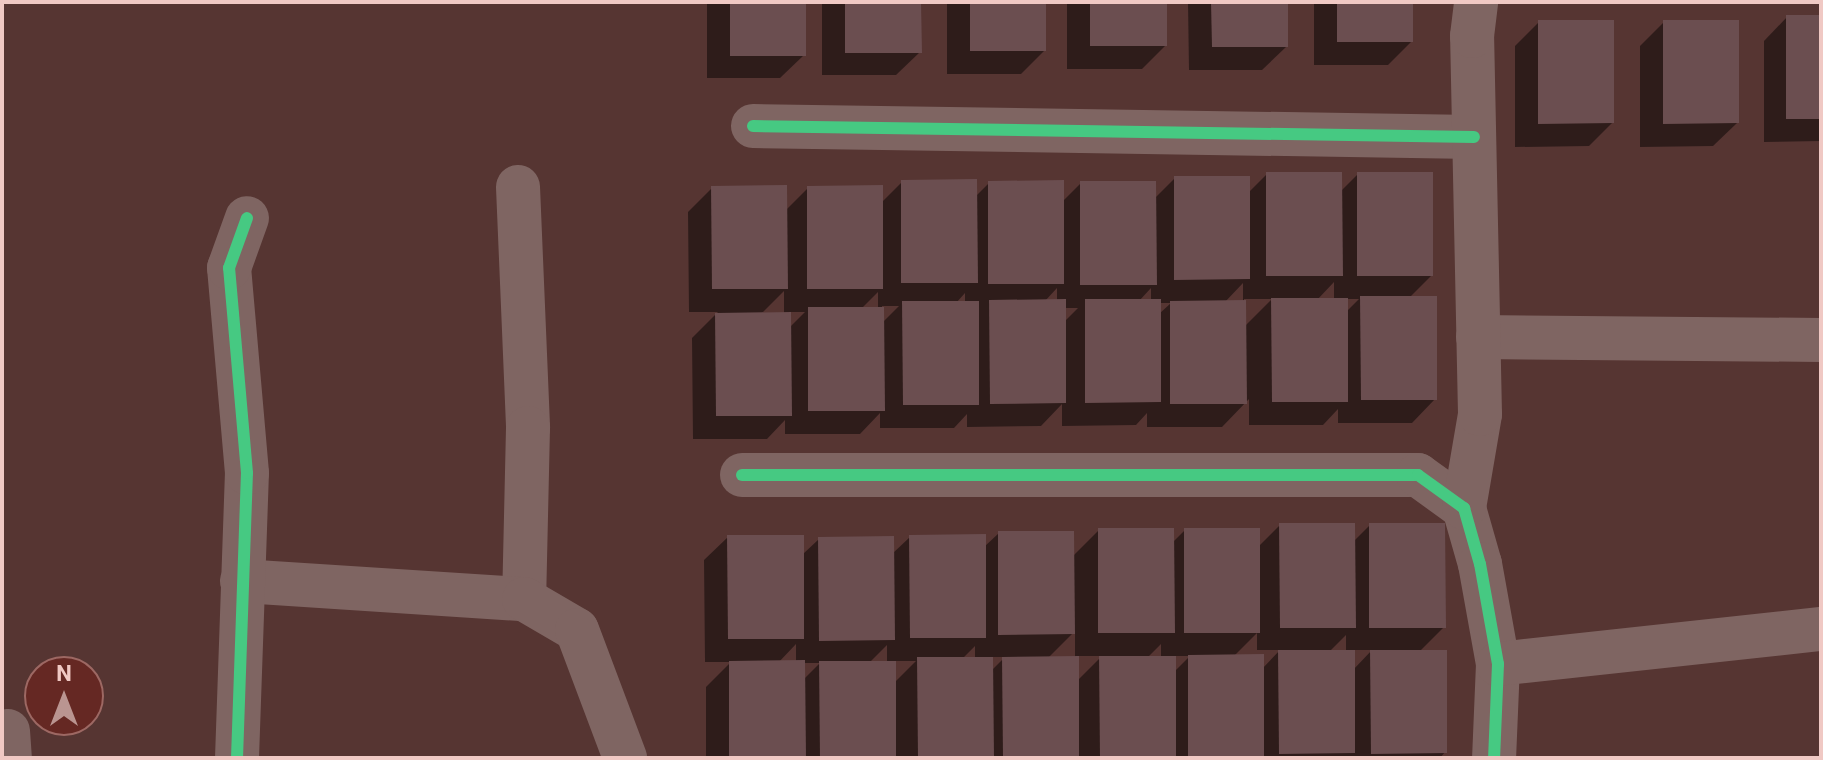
<!DOCTYPE html>
<style>
body{margin:0}
#map{position:relative;width:1823px;height:760px;overflow:hidden;background:#563532;font-family:Roboto,sans-serif}
div>[style]{position:absolute}
[style*='--x']{left:calc(var(--x)*1px);top:calc(var(--y)*1px);width:calc(var(--w)*1px);rotate:calc(var(--a)*1deg)}
.shadow>*{inset:0;background:#0007}
.building>*{inset:0;background:#6b4e50}
.minor>*{height:44px;margin:-22px;padding:0 22px;transform-origin:22px;border-radius:22px;background:#7f6562}
.cycleway>*{height:12px;margin:-6px;padding:0 6px;transform-origin:6px;border-radius:6px;background:#46c982}
span{translate:-50% -50%;white-space:nowrap;text-align:center;line-height:1.15;-webkit-text-stroke:6px #652823;paint-order:stroke}
.frame{position:absolute;inset:0;border:4px solid #f0c9c4;pointer-events:none}
.north{position:absolute;left:24px;top:656px;width:80px;height:80px;box-sizing:border-box;background:#652823;border:2px solid #9d6863;border-radius:50%;rotate:0deg;font-size:22px;font-weight:700;line-height:32px;text-align:center;color:#f0c9c4}
.north::after{content:'';display:block;margin:auto;width:28px;height:36px;background:#ba9591;clip-path:polygon(50% 0,100% 100%,50% 72%,0 100%)}
</style>
<div id="map">
<div class="shadow">
<div style="clip-path:polygon(707px 2px,804px 2px,804px 55px,780px 78px,707px 78px)"></div>
<div style="clip-path:polygon(822px 2px,919px 2px,920px 52px,896px 75px,822px 75px)"></div>
<div style="clip-path:polygon(947px 2px,1044px 2px,1044px 51px,1021px 74px,947px 74px)"></div>
<div style="clip-path:polygon(1067px 2px,1165px 2px,1165px 46px,1142px 69px,1067px 69px)"></div>
<div style="clip-path:polygon(1188px 2px,1286px 2px,1286px 47px,1262px 70px,1189px 70px)"></div>
<div style="clip-path:polygon(1314px 2px,1411px 2px,1411px 42px,1388px 65px,1314px 65px)"></div>
<div style="clip-path:polygon(1787px 17px,1821px 17px,1821px 141px,1764px 142px,1764px 41px)"></div>
<div style="clip-path:polygon(1539px 22px,1612px 123px,1589px 146px,1515px 147px,1515px 46px)"></div>
<div style="clip-path:polygon(1664px 22px,1737px 123px,1713px 146px,1640px 147px,1640px 46px)"></div>
<div style="clip-path:polygon(evenodd,1267px 174px,1340px 192px,1358px 174px,1431px 276px,1409px 298px,1435px 399px,1412px 423px,1338px 423px,1338px 409px,1323px 425px,1249px 425px,1249px 399px,1222px 427px,1147px 427px,1147px 413px,1136px 425px,1062px 426px,1062px 404px,1041px 426px,967px 427px,967px 414px,954px 428px,880px 428px,880px 413px,860px 434px,785px 434px,785px 420px,767px 439px,693px 439px,692px 338px,718px 312px,689px 312px,688px 212px,712px 188px,785px 211px,808px 188px,881px 203px,902px 182px,975px 197px,989px 183px,1062px 202px,1081px 183px,1154px 199px,1175px 178px,1248px 193px,1267px 174px,1334px 282px,1334px 300px,1317px 300px,1334px 282px,1267px 174px,1243px 283px,1243px 302px,1225px 302px,1243px 283px,1267px 174px,1057px 288px,1057px 301px,1045px 301px,1057px 288px,1267px 174px,1151px 288px,1151px 301px,1139px 301px,1151px 288px,1267px 174px,784px 291px,784px 314px,761px 314px,784px 291px,1267px 174px,878px 292px,878px 309px,861px 309px,878px 292px,1267px 174px,965px 293px,965px 303px,956px 303px,965px 293px,1267px 174px,1244px 299px,1272px 299px,1244px 327px,1244px 299px,1267px 174px,1346px 299px,1359px 299px,1346px 312px,1346px 299px,1267px 174px,1159px 303px,1171px 303px,1159px 314px,1159px 303px,1267px 174px,882px 306px,899px 306px,882px 323px,882px 306px,1267px 174px,1064px 308px,1078px 308px,1064px 322px,1064px 308px,1267px 174px,789px 312px,805px 312px,789px 328px,789px 312px)"></div>
<div style="clip-path:polygon(evenodd,1280px 525px,1353px 542px,1370px 525px,1444px 627px,1419px 652px,1445px 752px,1440px 758px,706px 758px,706px 687px,731px 662px,705px 662px,704px 560px,728px 537px,802px 555px,819px 539px,892px 554px,910px 537px,984px 547px,999px 533px,1072px 557px,1099px 530px,1172px 543px,1185px 530px,1258px 547px,1280px 525px,1075px 631px,1075px 658px,1048px 658px,1075px 631px,1280px 525px,1257px 633px,1257px 650px,1280px 650px,1262px 669px,1234px 656px,1257px 633px,1280px 525px,1346px 635px,1346px 652px,1329px 652px,1346px 635px,1280px 525px,796px 644px,796px 662px,778px 663px,796px 644px,1280px 525px,1161px 644px,1161px 658px,1147px 658px,1161px 644px,1280px 525px,887px 645px,887px 663px,869px 663px,887px 645px,1280px 525px,975px 646px,975px 659px,962px 659px,975px 646px,1280px 525px,1353px 650px,1372px 650px,1353px 670px,1353px 650px,1280px 525px,1077px 656px,1102px 656px,1077px 681px,1077px 656px,1280px 525px,1174px 656px,1190px 656px,1174px 672px,1174px 656px,1280px 525px,991px 657px,1005px 657px,991px 671px,991px 657px,1280px 525px,894px 661px,916px 661px,894px 683px,894px 661px,1280px 525px,803px 663px,820px 663px,803px 680px,803px 663px)"></div>
</div>
<div class="building">
<div style="clip-path:polygon(730px 2px,806px 2px,806px 56px,730px 56px)"></div>
<div style="clip-path:polygon(845px 2px,921px 2px,922px 53px,845px 53px)"></div>
<div style="clip-path:polygon(970px 2px,1046px 2px,1046px 51px,970px 51px)"></div>
<div style="clip-path:polygon(1090px 2px,1167px 2px,1167px 46px,1090px 46px)"></div>
<div style="clip-path:polygon(1211px 2px,1288px 2px,1288px 47px,1212px 47px)"></div>
<div style="clip-path:polygon(1337px 2px,1413px 2px,1413px 42px,1337px 42px)"></div>
<div style="clip-path:polygon(1786px 15px,1821px 15px,1821px 119px,1786px 119px)"></div>
<div style="clip-path:polygon(1538px 20px,1614px 20px,1614px 123px,1538px 124px)"></div>
<div style="clip-path:polygon(1663px 20px,1739px 20px,1739px 123px,1663px 124px)"></div>
<div style="clip-path:polygon(1266px 172px,1342px 172px,1343px 276px,1266px 276px)"></div>
<div style="clip-path:polygon(1357px 172px,1433px 172px,1433px 276px,1357px 276px)"></div>
<div style="clip-path:polygon(1174px 176px,1250px 176px,1250px 279px,1174px 280px)"></div>
<div style="clip-path:polygon(977px 179px,978px 283px,901px 283px,901px 180px)"></div>
<div style="clip-path:polygon(1064px 180px,1064px 284px,988px 284px,988px 181px)"></div>
<div style="clip-path:polygon(1080px 181px,1156px 181px,1157px 285px,1080px 285px)"></div>
<div style="clip-path:polygon(787px 185px,788px 289px,712px 289px,711px 186px)"></div>
<div style="clip-path:polygon(883px 185px,883px 289px,807px 289px,807px 186px)"></div>
<div style="clip-path:polygon(1360px 296px,1437px 296px,1437px 400px,1361px 400px)"></div>
<div style="clip-path:polygon(1271px 298px,1348px 298px,1348px 402px,1272px 402px)"></div>
<div style="clip-path:polygon(1066px 299px,1066px 403px,990px 404px,989px 300px)"></div>
<div style="clip-path:polygon(1085px 299px,1161px 299px,1161px 402px,1085px 403px)"></div>
<div style="clip-path:polygon(1246px 300px,1247px 404px,1170px 404px,1170px 301px)"></div>
<div style="clip-path:polygon(902px 301px,979px 301px,979px 405px,903px 405px)"></div>
<div style="clip-path:polygon(808px 307px,884px 307px,885px 411px,808px 411px)"></div>
<div style="clip-path:polygon(791px 312px,792px 416px,716px 416px,715px 313px)"></div>
<div style="clip-path:polygon(1279px 523px,1355px 523px,1356px 628px,1280px 628px)"></div>
<div style="clip-path:polygon(1369px 523px,1445px 523px,1446px 628px,1369px 628px)"></div>
<div style="clip-path:polygon(1098px 528px,1174px 528px,1175px 633px,1098px 633px)"></div>
<div style="clip-path:polygon(1184px 528px,1260px 528px,1260px 633px,1184px 633px)"></div>
<div style="clip-path:polygon(998px 531px,1074px 531px,1075px 634px,998px 635px)"></div>
<div style="clip-path:polygon(986px 534px,986px 638px,910px 638px,909px 535px)"></div>
<div style="clip-path:polygon(727px 535px,804px 535px,804px 639px,728px 639px)"></div>
<div style="clip-path:polygon(894px 536px,895px 640px,819px 641px,818px 537px)"></div>
<div style="clip-path:polygon(1278px 650px,1355px 650px,1355px 753px,1279px 754px)"></div>
<div style="clip-path:polygon(1370px 650px,1447px 650px,1447px 753px,1371px 754px)"></div>
<div style="clip-path:polygon(1264px 654px,1264px 758px,1188px 758px,1188px 655px)"></div>
<div style="clip-path:polygon(1079px 656px,1079px 758px,1003px 758px,1002px 657px)"></div>
<div style="clip-path:polygon(1099px 656px,1176px 656px,1176px 758px,1100px 758px)"></div>
<div style="clip-path:polygon(917px 657px,993px 657px,994px 758px,918px 758px)"></div>
<div style="clip-path:polygon(805px 660px,806px 758px,729px 758px,729px 661px)"></div>
<div style="clip-path:polygon(819px 661px,896px 661px,896px 758px,820px 758px)"></div>
</div>
<div class="minor">
<div style="--x:753;--y:126;--w:721;--a:0.87"></div>
<div style="--x:518;--y:187;--w:241;--a:87.6"></div>
<div style="--x:528;--y:428;--w:171;--a:91.3"></div>
<div style="--x:1478;--y:337;--w:343;--a:0.5"></div>
<div style="--x:742;--y:475;--w:676;--a:0"></div>
<div style="--x:1418;--y:475;--w:57;--a:35.7"></div>
<div style="--x:1464;--y:508;--w:58;--a:74.1"></div>
<div style="--x:1480;--y:564;--w:102;--a:79.8"></div>
<div style="--x:1498;--y:664;--w:94;--a:92.4"></div>
<div style="--x:1464;--y:508;--w:95;--a:-80.3"></div>
<div style="--x:1480;--y:414;--w:378;--a:-91.2"></div>
<div style="--x:1472;--y:36;--w:34;--a:-83"></div>
<div style="--x:242;--y:581;--w:283;--a:3.7"></div>
<div style="--x:524;--y:599;--w:61;--a:30.3"></div>
<div style="--x:577;--y:630;--w:137;--a:69.4"></div>
<div style="--x:1498;--y:664;--w:325;--a:-6.2"></div>
<div style="--x:8;--y:731;--w:27;--a:86"></div>
<div style="--x:237;--y:758;--w:285;--a:-88"></div>
<div style="--x:247;--y:473;--w:206;--a:-95"></div>
<div style="--x:229;--y:268;--w:53;--a:-70.2"></div>
</div>
<div class="cycleway">
<div style="--x:753;--y:126;--w:721;--a:0.87"></div>
<div style="--x:742;--y:475;--w:676;--a:0"></div>
<div style="--x:1418;--y:475;--w:57;--a:35.7"></div>
<div style="--x:1464;--y:508;--w:58;--a:74.1"></div>
<div style="--x:1480;--y:564;--w:102;--a:79.8"></div>
<div style="--x:1498;--y:664;--w:94;--a:92.4"></div>
<div style="--x:237;--y:758;--w:285;--a:-88"></div>
<div style="--x:247;--y:473;--w:206;--a:-95"></div>
<div style="--x:229;--y:268;--w:53;--a:-70.2"></div>
</div>
<div class="frame"></div>
<div class="north">N</div>
</div>
